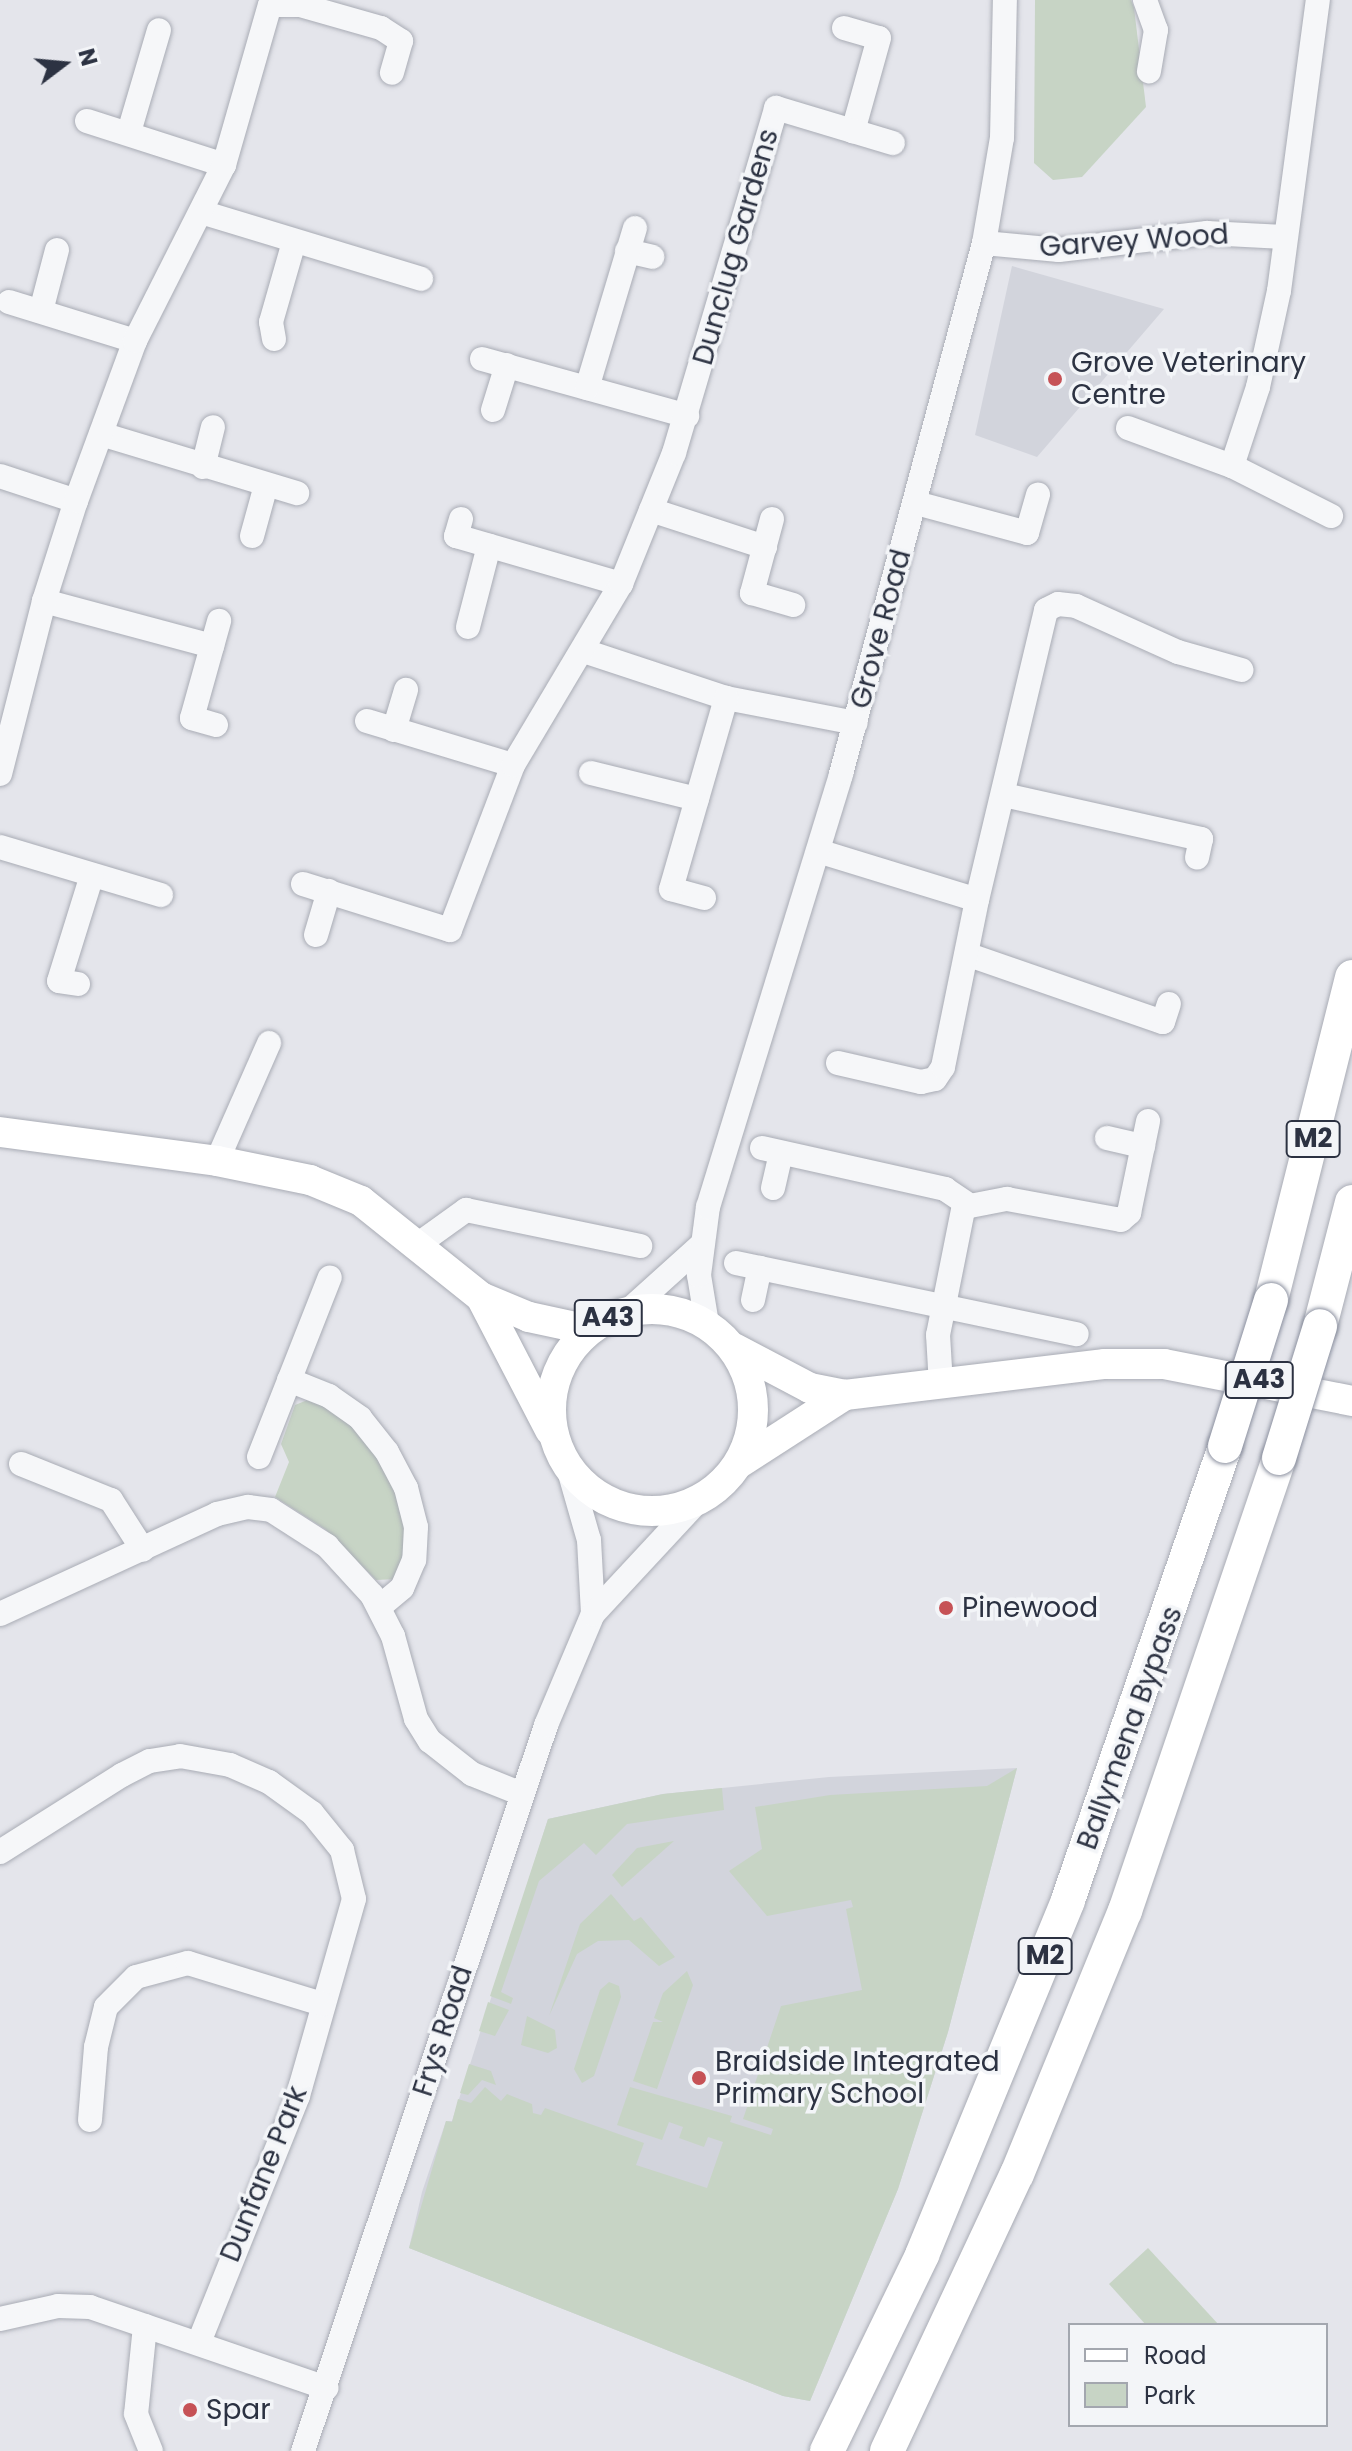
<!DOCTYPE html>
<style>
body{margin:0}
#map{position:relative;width:1352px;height:2451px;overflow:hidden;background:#e4e5eb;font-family:Poppins,sans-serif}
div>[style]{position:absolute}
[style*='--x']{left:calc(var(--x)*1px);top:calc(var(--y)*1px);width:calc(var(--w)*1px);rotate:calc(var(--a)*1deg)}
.built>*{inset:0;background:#d2d4dc}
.green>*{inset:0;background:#c7d4c5}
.roads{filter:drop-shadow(0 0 2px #a9acb5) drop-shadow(0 0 2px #a9acb5)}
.minor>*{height:24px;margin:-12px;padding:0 12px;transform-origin:12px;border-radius:12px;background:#f6f7f9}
.major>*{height:30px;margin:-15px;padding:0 15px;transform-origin:15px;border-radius:15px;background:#fff}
.major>.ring{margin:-15px;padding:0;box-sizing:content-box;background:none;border:30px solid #fff;border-radius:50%}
.highway>*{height:34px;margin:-17px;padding:0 17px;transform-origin:17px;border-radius:17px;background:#fff}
.bridges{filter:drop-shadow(0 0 2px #8c91a0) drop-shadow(0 0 2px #8c91a0)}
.highway-bridge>*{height:34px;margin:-17px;padding:0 17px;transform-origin:17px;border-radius:17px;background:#fff}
.dots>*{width:22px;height:22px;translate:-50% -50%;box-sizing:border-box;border:4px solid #f3f5f8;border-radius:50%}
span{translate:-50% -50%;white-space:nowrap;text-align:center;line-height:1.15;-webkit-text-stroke:7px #f3f5f8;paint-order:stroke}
.shield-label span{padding:2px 6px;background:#f3f5f8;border:2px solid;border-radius:6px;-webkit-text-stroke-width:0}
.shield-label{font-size:26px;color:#2c3242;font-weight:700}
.street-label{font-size:28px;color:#2c3242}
.poi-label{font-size:28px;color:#2c3242}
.left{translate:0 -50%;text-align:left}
.legend{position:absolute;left:1068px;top:2323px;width:260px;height:104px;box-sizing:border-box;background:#f3f5f8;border:2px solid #a3a7af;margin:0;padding:10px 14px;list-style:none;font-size:24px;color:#2c3242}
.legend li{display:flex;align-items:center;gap:16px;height:40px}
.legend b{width:40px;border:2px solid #a3a7af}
.north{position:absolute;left:24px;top:24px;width:80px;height:80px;-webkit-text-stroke:6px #f3f5f8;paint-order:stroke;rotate:74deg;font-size:22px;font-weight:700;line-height:32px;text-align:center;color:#2c3242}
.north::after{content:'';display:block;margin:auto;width:28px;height:36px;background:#2c3242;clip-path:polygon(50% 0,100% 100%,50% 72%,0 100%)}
</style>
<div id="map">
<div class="built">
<div style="clip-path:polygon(1012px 266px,1164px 309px,1037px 457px,975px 435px)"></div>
<div style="clip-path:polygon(1017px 1768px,948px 2032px,898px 2189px,810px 2401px,783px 2396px,409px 2248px,422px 2192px,446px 2121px,452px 2121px,548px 1819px,663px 1794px,829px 1777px)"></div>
</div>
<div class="green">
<div style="clip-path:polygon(1035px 0,1131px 0,1134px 8px,1146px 107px,1082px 177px,1053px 180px,1034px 163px)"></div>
<div style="clip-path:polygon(310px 1399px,328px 1403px,385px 1456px,411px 1525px,397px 1579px,376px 1580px,325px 1529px,275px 1497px,289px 1462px,281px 1444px,295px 1405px)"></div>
<div style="clip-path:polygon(1017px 1768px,948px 2032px,898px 2189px,810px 2401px,783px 2396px,409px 2248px,446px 2121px,452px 2122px,458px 2099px,471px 2103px,485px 2087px,501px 2101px,507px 2094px,532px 2104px,533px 2113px,541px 2115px,545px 2108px,644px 2143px,636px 2165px,707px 2188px,723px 2142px,708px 2137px,704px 2147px,679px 2138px,683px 2127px,669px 2122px,662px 2140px,617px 2125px,630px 2087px,732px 2116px,730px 2122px,771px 2135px,773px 2129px,743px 2119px,781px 2006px,862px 1990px,846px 1909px,853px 1907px,851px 1900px,767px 1916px,729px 1871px,762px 1849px,755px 1807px,830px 1795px,987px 1786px)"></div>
<div style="clip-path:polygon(722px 1788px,724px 1810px,627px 1824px,596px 1855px,584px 1843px,539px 1881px,501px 1992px,513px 1998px,511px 2004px,490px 1996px,548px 1819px,663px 1794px)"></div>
<div style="clip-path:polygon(674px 1841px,622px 1887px,612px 1875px,637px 1848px)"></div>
<div style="clip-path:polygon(611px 1894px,634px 1921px,641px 1917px,675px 1957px,659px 1966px,629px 1940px,598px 1941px,577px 1954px,549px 2016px,580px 1924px)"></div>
<div style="clip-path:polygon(687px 1971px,693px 1985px,657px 2089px,633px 2081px,653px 2022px,663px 2022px,654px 2018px,663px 1993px)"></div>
<div style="clip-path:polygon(609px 1982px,619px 1986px,621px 1997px,594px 2076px,582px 2083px,574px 2069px,600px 1990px)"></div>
<div style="clip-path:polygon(488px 2002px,509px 2010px,495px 2036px,479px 2031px)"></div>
<div style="clip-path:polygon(527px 2016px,555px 2030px,557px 2048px,548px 2053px,521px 2045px)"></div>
<div style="clip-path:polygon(469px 2064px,491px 2071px,496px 2085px,482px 2080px,468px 2095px,460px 2093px)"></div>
<div style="clip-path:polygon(1148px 2248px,1219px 2325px,1146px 2325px,1109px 2284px)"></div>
</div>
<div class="roads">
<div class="minor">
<div style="--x:1145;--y:0;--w:32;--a:70"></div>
<div style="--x:1156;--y:30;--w:42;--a:99.7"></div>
<div style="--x:844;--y:28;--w:36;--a:16"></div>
<div style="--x:879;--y:38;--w:97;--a:105.6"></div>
<div style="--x:87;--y:121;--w:144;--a:17.8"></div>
<div style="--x:129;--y:132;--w:106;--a:-73.6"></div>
<div style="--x:201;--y:212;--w:230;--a:16.9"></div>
<div style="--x:984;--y:243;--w:75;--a:5.3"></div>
<div style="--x:1059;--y:250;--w:149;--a:-6.6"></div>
<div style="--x:1207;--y:233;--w:77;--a:3"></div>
<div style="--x:627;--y:251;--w:26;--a:13"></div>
<div style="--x:9;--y:302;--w:132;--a:17.2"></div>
<div style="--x:41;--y:311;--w:63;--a:-75.3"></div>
<div style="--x:274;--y:339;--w:17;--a:-100"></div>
<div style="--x:271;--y:322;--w:83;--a:-74"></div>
<div style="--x:482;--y:359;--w:213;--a:15.5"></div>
<div style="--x:587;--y:388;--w:167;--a:-73.3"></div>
<div style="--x:493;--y:410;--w:47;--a:-72.7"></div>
<div style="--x:1128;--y:428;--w:111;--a:20.1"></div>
<div style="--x:1232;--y:466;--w:111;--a:26.8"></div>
<div style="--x:101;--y:434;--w:205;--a:16.8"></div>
<div style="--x:1232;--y:466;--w:83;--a:-71.8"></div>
<div style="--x:1258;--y:387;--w:98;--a:-77.7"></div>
<div style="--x:1279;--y:291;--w:294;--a:-82.4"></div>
<div style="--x:203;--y:467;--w:41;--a:-76"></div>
<div style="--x:0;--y:476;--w:80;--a:18.2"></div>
<div style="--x:916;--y:503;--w:115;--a:15.1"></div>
<div style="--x:1027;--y:533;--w:40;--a:-74"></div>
<div style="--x:651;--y:510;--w:120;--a:18"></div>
<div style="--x:461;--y:519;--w:18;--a:106"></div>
<div style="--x:456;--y:536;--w:172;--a:16.2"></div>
<div style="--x:772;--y:519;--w:77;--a:105.1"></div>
<div style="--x:752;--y:593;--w:43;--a:16.3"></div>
<div style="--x:252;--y:536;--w:53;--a:-74.6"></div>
<div style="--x:44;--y:601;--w:174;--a:15"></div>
<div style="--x:468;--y:627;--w:84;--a:-75.5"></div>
<div style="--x:584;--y:651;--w:150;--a:18.3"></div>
<div style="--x:726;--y:698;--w:132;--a:10.9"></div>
<div style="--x:367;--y:721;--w:152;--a:16.8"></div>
<div style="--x:216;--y:725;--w:25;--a:-164"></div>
<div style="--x:192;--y:718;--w:101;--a:-74.4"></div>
<div style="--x:394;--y:730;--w:42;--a:-73.3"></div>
<div style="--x:591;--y:773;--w:109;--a:13.8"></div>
<div style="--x:0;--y:774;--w:179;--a:-75.7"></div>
<div style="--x:44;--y:601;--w:105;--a:-72.3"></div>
<div style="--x:76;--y:501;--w:171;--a:-69.8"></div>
<div style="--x:135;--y:341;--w:197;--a:-63.2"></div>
<div style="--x:224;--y:165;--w:166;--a:-74"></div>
<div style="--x:270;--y:5;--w:30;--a:0"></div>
<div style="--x:300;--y:5;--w:84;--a:15.9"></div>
<div style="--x:381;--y:28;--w:24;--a:33"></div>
<div style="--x:401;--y:41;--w:33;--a:106"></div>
<div style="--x:1004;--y:795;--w:202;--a:12.6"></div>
<div style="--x:1201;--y:839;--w:19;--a:102"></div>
<div style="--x:0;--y:847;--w:168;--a:16.6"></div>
<div style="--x:818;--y:851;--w:166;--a:17.1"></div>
<div style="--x:303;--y:884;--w:154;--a:17.4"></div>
<div style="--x:450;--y:930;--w:177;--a:-69.1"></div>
<div style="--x:513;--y:765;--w:211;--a:-59.2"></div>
<div style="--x:621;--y:584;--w:141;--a:-68"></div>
<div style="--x:674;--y:453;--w:360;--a:-73.5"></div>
<div style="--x:776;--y:108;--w:122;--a:16.7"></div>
<div style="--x:704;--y:898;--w:34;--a:-165"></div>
<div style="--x:671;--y:889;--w:199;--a:-73.9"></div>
<div style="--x:316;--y:935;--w:46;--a:-73.5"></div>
<div style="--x:969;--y:955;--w:205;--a:19.1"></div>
<div style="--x:1163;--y:1022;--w:19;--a:-72"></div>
<div style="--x:78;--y:984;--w:19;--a:-171"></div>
<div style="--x:59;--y:981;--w:111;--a:-72.7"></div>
<div style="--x:838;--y:1063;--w:85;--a:12.9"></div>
<div style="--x:921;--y:1082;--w:14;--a:-12"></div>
<div style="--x:935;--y:1079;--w:14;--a:-56"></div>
<div style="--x:943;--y:1067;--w:170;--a:-78.5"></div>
<div style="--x:977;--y:900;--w:298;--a:-76.6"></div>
<div style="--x:1046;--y:610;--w:13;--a:-27"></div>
<div style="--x:1058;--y:604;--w:18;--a:6"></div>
<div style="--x:1076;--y:606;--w:112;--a:24.3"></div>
<div style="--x:1178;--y:652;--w:66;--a:15.9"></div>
<div style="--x:1107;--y:1138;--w:37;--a:13"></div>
<div style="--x:762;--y:1148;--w:188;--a:12.6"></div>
<div style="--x:945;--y:1189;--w:30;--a:34"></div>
<div style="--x:970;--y:1206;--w:38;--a:-11"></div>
<div style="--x:1007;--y:1199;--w:116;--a:10.4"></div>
<div style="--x:1121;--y:1220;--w:11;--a:-41"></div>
<div style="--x:1129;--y:1213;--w:94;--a:-78.3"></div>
<div style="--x:217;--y:1161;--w:129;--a:-66.2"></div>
<div style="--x:773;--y:1188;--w:36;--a:-77"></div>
<div style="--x:420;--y:1243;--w:57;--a:-35.7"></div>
<div style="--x:466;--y:1210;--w:178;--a:11.7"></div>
<div style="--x:736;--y:1263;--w:348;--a:11.8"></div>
<div style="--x:753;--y:1300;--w:33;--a:-78"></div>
<div style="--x:628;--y:1311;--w:96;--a:-42"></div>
<div style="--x:707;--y:1324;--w:50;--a:-99.3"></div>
<div style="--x:699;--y:1275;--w:69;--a:-82.5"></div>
<div style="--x:708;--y:1207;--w:453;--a:-72.9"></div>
<div style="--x:841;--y:774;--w:550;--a:-74.93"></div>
<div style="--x:984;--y:243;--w:107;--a:-80.3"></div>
<div style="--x:1002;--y:138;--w:138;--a:-88.8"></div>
<div style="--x:289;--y:1380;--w:43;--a:21.8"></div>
<div style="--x:329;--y:1396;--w:38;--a:35"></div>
<div style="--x:360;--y:1418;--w:43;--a:51.5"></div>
<div style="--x:387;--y:1452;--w:41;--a:62.2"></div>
<div style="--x:406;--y:1488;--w:40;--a:75.6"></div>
<div style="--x:416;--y:1527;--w:33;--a:93"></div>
<div style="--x:414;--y:1560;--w:30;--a:113"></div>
<div style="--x:402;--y:1588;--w:30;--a:140"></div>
<div style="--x:941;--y:1385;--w:50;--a:-93.4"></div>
<div style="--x:938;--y:1335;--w:133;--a:-78.7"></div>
<div style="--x:259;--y:1457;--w:193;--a:-68.5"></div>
<div style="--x:21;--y:1464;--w:97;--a:21.8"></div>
<div style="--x:111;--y:1500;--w:59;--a:57.4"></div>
<div style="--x:568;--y:1467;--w:76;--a:74"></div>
<div style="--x:589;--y:1540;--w:74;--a:86.9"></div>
<div style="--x:0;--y:1614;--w:239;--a:-24.7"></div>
<div style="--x:217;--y:1514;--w:32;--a:-13"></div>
<div style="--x:248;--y:1507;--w:23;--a:7"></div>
<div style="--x:271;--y:1510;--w:67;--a:32.7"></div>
<div style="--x:327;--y:1546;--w:67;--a:47.4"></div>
<div style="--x:372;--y:1595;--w:46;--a:62.9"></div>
<div style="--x:393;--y:1636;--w:86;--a:74.5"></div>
<div style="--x:416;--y:1719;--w:26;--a:58"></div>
<div style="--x:430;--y:1741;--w:53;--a:38.2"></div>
<div style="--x:472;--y:1774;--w:54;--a:21.8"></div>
<div style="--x:0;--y:1852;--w:144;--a:-32.3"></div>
<div style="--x:122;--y:1775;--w:31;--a:-27"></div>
<div style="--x:150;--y:1761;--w:30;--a:-9"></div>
<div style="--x:180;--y:1756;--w:51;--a:10.2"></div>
<div style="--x:230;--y:1765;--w:43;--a:23.6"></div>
<div style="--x:269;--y:1782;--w:53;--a:35.8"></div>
<div style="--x:312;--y:1813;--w:48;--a:51"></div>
<div style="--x:342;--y:1850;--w:50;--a:76.2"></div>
<div style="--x:354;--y:1899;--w:205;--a:105.9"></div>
<div style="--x:298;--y:2096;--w:265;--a:111.9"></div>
<div style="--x:90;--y:2120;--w:73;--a:-85.3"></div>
<div style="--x:96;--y:2047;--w:41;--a:-76"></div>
<div style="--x:106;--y:2007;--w:42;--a:-45"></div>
<div style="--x:136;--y:1977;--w:54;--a:-15.1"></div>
<div style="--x:188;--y:1963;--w:140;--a:17"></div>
<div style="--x:0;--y:2319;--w:59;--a:-12.6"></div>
<div style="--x:58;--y:2306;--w:32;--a:2"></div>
<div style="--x:90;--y:2307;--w:250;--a:18.9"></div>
<div style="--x:145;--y:2326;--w:88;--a:95.8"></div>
<div style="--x:136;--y:2414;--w:40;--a:68"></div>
<div style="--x:303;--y:2451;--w:766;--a:-71.49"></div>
<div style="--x:546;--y:1725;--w:121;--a:-67.1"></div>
<div style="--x:593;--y:1614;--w:153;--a:-47.1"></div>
</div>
<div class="major">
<div style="--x:0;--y:1132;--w:219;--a:7.6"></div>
<div style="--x:217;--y:1161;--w:95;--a:11.5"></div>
<div style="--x:310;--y:1180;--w:55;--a:22.4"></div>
<div style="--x:361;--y:1201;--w:154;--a:38.7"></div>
<div style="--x:481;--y:1297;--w:52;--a:22.6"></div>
<div style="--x:529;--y:1317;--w:61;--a:12.2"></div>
<div style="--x:481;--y:1297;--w:150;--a:62.6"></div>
<div class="ring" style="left:551px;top:1309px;width:172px;height:172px"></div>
<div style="--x:734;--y:1348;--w:86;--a:27.8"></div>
<div style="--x:810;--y:1388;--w:36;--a:11"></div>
<div style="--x:845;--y:1395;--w:262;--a:-6.8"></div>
<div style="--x:1105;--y:1364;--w:59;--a:0"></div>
<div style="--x:1164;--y:1364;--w:192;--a:11.1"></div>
<div style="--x:741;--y:1462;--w:124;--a:-32.8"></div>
</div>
<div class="highway">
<div style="--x:1271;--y:1300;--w:333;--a:-75.9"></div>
<div style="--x:1320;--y:1326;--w:128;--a:-75.5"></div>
<div style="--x:827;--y:2451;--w:218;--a:-64.1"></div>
<div style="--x:922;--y:2255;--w:384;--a:-67.6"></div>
<div style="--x:1068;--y:1900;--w:480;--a:-70.9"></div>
<div style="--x:887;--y:2451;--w:306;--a:-64.9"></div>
<div style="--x:1017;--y:2174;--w:284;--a:-67.7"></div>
<div style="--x:1125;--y:1911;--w:478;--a:-71.2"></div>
</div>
</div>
<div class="bridges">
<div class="highway-bridge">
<div style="--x:1225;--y:1446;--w:153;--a:-72.5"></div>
<div style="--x:1279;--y:1458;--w:138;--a:-72.7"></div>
</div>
</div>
<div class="dots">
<div style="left:1055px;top:379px;background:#c65256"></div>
<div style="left:946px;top:1608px;background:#c65256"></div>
<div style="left:699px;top:2078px;background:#c65256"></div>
<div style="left:190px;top:2410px;background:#c65256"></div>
</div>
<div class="shield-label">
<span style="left:1313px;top:1139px">M2</span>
<span style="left:608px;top:1318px">A43</span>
<span style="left:1259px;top:1380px">A43</span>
<span style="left:1045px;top:1956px">M2</span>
</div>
<div class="street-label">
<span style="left:1134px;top:241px;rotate:-4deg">Garvey Wood</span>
<span style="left:736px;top:247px;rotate:-74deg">Dunclug Gardens</span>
<span style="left:881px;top:629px;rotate:-75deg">Grove Road</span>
<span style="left:1130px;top:1728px;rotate:-70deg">Ballymena Bypass</span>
<span style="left:443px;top:2031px;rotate:-72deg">Frys Road</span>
<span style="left:264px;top:2174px;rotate:-68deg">Dunfane Park</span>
</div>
<div class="poi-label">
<span class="left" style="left:1071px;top:379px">Grove Veterinary<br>Centre</span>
<span class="left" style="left:962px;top:1608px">Pinewood</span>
<span class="left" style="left:715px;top:2078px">Braidside Integrated<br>Primary School</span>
<span class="left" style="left:206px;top:2410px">Spar</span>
</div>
<ul class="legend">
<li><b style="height:10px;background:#fff"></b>Road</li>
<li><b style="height:22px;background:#c7d4c5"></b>Park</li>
</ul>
<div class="north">N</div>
</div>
